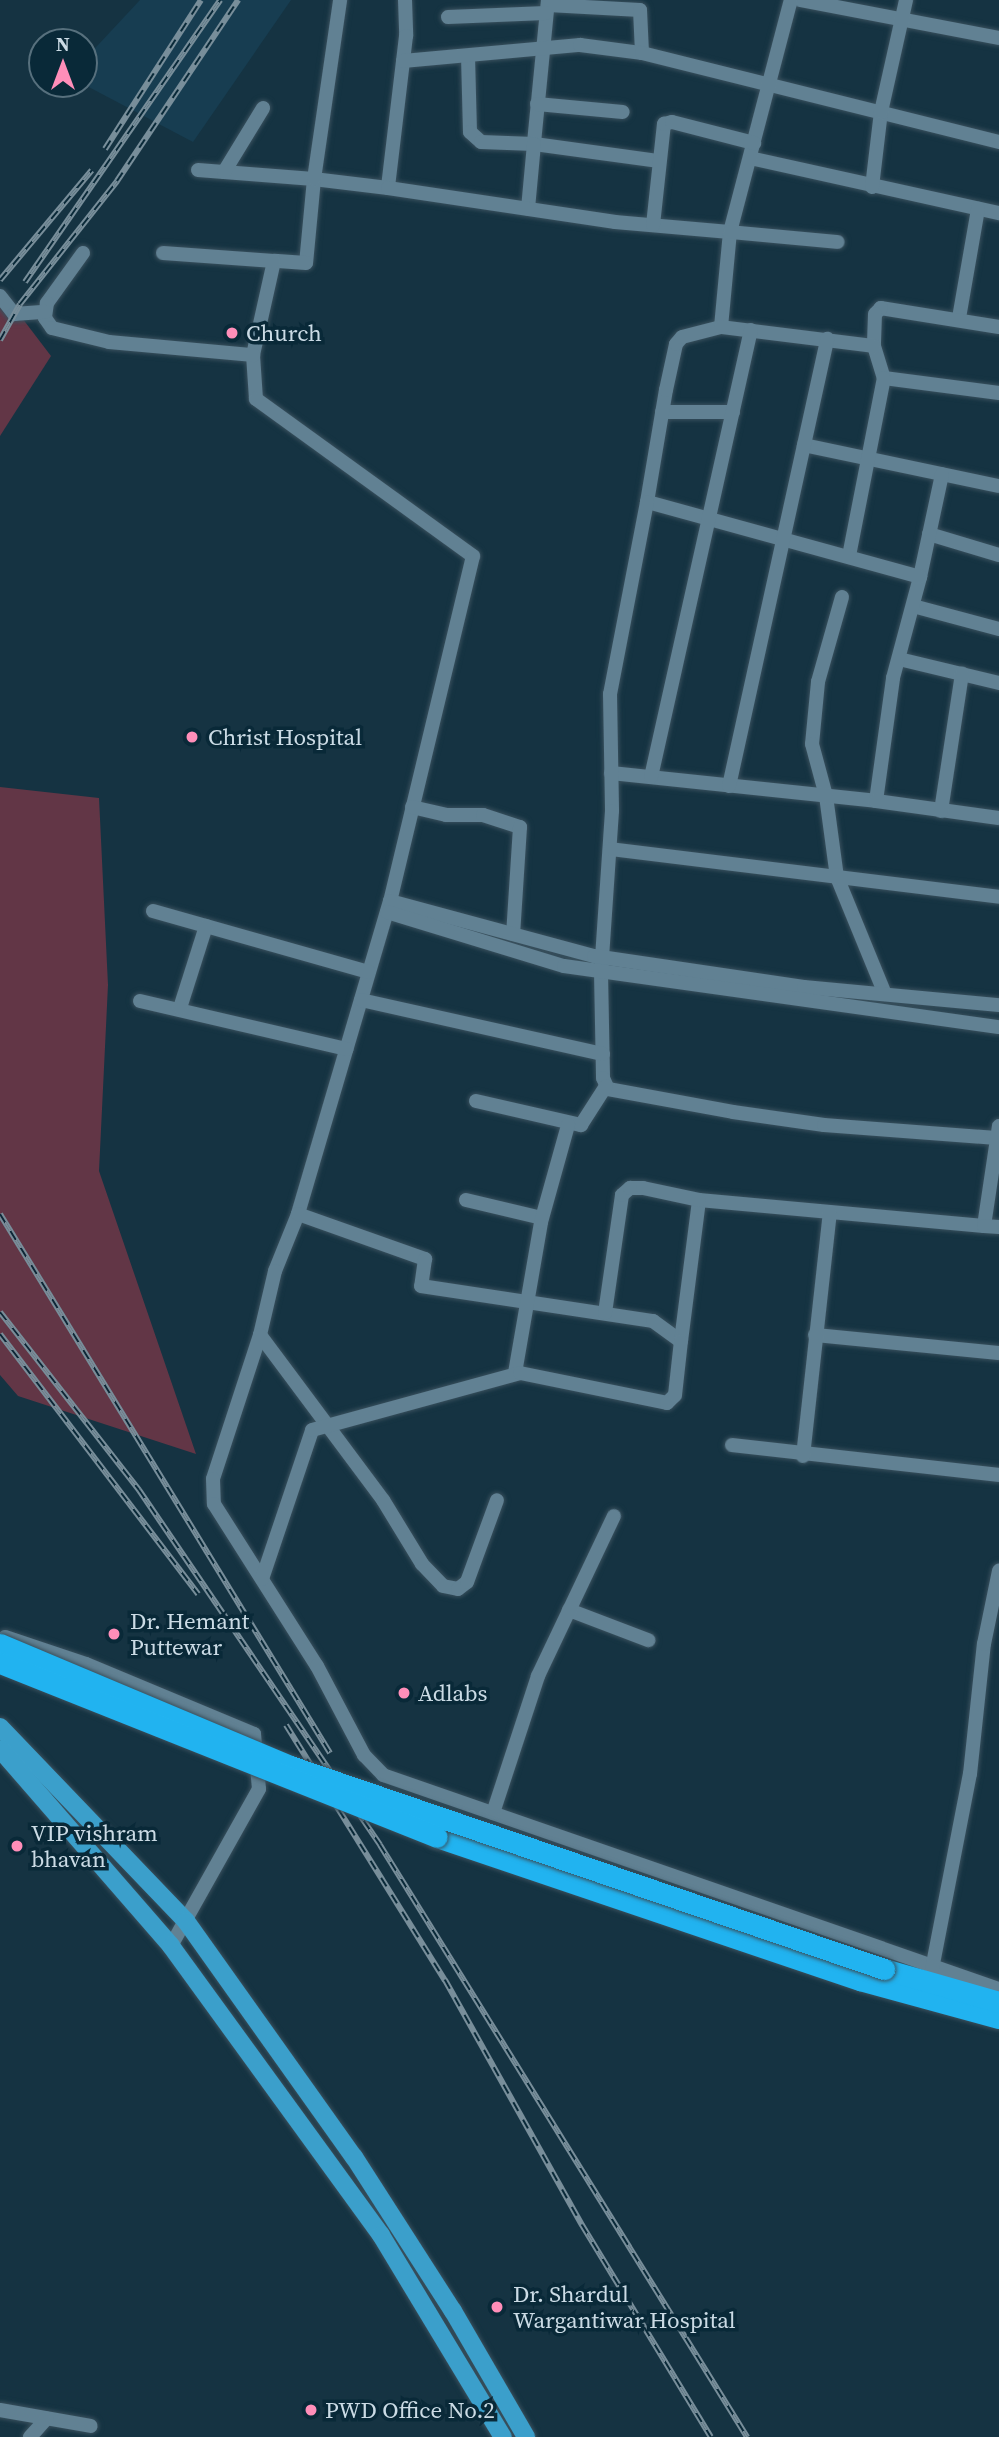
<!DOCTYPE html>
<style>
body{margin:0}
#map{position:relative;width:999px;height:2437px;overflow:hidden;background:#153342;font-family:"Source Serif 4",serif}
div>[style]{position:absolute}
[style*='--x']{left:calc(var(--x)*1px);top:calc(var(--y)*1px);width:calc(var(--w)*1px);rotate:calc(var(--a)*1deg)}
.built>*{inset:0;background:#173d51}
.green>*{inset:0;background:#623646}
.roads{filter:drop-shadow(0 0 2px #39505d) drop-shadow(0 0 2px #39505d)}
.minor>*{height:14px;margin:-7px;padding:0 7px;transform-origin:7px;border-radius:7px;background:#618193}
.major>*{height:18px;margin:-9px;padding:0 9px;transform-origin:9px;border-radius:9px;background:#3b9fcb}
.highway>*{height:21px;margin:-10.5px;padding:0 10.5px;transform-origin:10.5px;border-radius:10.5px;background:#21b3f0}
.rail>*{height:6px;margin-top:-3px;transform-origin:0;background:repeating-linear-gradient(90deg,#092938 0 10px,#788e9a 0 20px);box-sizing:border-box;border-block:2px solid #788e9a}
.bridges{filter:drop-shadow(0 0 2px #39505d) drop-shadow(0 0 2px #39505d)}
.highway-bridge>*{height:21px;margin:-10.5px;padding:0 10.5px;transform-origin:10.5px;border-radius:10.5px;background:#21b3f0}
.dots>*{width:19px;height:19px;translate:-50% -50%;box-sizing:border-box;border:4px solid #092938;border-radius:50%}
span{translate:-50% -50%;white-space:nowrap;text-align:center;line-height:1.15;-webkit-text-stroke:7px #092938;paint-order:stroke}
.poi-label{font-size:23px;color:#cbdbe5}
.left{translate:0 -50%;text-align:left}
.north{position:absolute;left:28px;top:28px;width:70px;height:70px;box-sizing:border-box;background:#092938;border:2px solid #57707d;border-radius:50%;rotate:0deg;font-size:19px;font-weight:700;line-height:28px;text-align:center;color:#cbdbe5}
.north::after{content:'';display:block;margin:auto;width:24px;height:32px;background:#ff8eb9;clip-path:polygon(50% 0,100% 100%,50% 72%,0 100%)}
</style>
<div id="map">
<div class="built">
<div style="clip-path:polygon(140px 0,291px 0,193px 142px,83px 84px,84px 60px)"></div>
</div>
<div class="green">
<div style="clip-path:polygon(0 289px,51px 356px,0 436px)"></div>
<div style="clip-path:polygon(0 787px,99px 798px,108px 985px,99px 1171px,196px 1454px,18px 1396px,0 1375px)"></div>
</div>
<div class="roads">
<div class="minor">
<div style="--x:405;--y:0;--w:36;--a:88"></div>
<div style="--x:406;--y:36;--w:153;--a:96.8"></div>
<div style="--x:388;--y:188;--w:75;--a:-173.1"></div>
<div style="--x:314;--y:179;--w:84;--a:95.4"></div>
<div style="--x:306;--y:263;--w:32;--a:-176"></div>
<div style="--x:274;--y:261;--w:96;--a:102.6"></div>
<div style="--x:253;--y:355;--w:44;--a:86.1"></div>
<div style="--x:256;--y:399;--w:268;--a:35.9"></div>
<div style="--x:473;--y:556;--w:355;--a:103.5"></div>
<div style="--x:390;--y:901;--w:326;--a:106.4"></div>
<div style="--x:298;--y:1214;--w:61;--a:112"></div>
<div style="--x:275;--y:1271;--w:66;--a:103.2"></div>
<div style="--x:260;--y:1335;--w:151;--a:108.1"></div>
<div style="--x:213;--y:1479;--w:25;--a:88"></div>
<div style="--x:214;--y:1504;--w:192;--a:57.6"></div>
<div style="--x:317;--y:1666;--w:101;--a:62.2"></div>
<div style="--x:364;--y:1755;--w:28;--a:46"></div>
<div style="--x:383;--y:1775;--w:652;--a:19.16"></div>
<div style="--x:548;--y:0;--w:145;--a:95.6"></div>
<div style="--x:534;--y:144;--w:125;--a:7.8"></div>
<div style="--x:800;--y:0;--w:203;--a:10.8"></div>
<div style="--x:548;--y:5;--w:92;--a:3.1"></div>
<div style="--x:640;--y:10;--w:43;--a:87.3"></div>
<div style="--x:448;--y:17;--w:98;--a:-2.3"></div>
<div style="--x:468;--y:56;--w:76;--a:88.5"></div>
<div style="--x:470;--y:132;--w:15;--a:42"></div>
<div style="--x:481;--y:142;--w:53;--a:2.2"></div>
<div style="--x:534;--y:144;--w:65;--a:95.3"></div>
<div style="--x:403;--y:61;--w:178;--a:-5.2"></div>
<div style="--x:580;--y:45;--w:63;--a:7.4"></div>
<div style="--x:642;--y:53;--w:368;--a:14"></div>
<div style="--x:537;--y:104;--w:86;--a:5.3"></div>
<div style="--x:750;--y:158;--w:255;--a:12.5"></div>
<div style="--x:198;--y:170;--w:116;--a:4.4"></div>
<div style="--x:314;--y:179;--w:181;--a:-81.7"></div>
<div style="--x:224;--y:172;--w:75;--a:-58.6"></div>
<div style="--x:872;--y:187;--w:76;--a:-83.2"></div>
<div style="--x:881;--y:112;--w:115;--a:-77.4"></div>
<div style="--x:388;--y:188;--w:230;--a:8.5"></div>
<div style="--x:615;--y:222;--w:115;--a:5"></div>
<div style="--x:730;--y:232;--w:240;--a:-75.3"></div>
<div style="--x:653;--y:225;--w:102;--a:-83.8"></div>
<div style="--x:664;--y:124;--w:8;--a:-14"></div>
<div style="--x:672;--y:122;--w:85;--a:14.4"></div>
<div style="--x:83;--y:253;--w:62;--a:125.8"></div>
<div style="--x:47;--y:303;--w:15;--a:98"></div>
<div style="--x:45;--y:318;--w:12;--a:55"></div>
<div style="--x:52;--y:328;--w:59;--a:13.8"></div>
<div style="--x:109;--y:342;--w:145;--a:5.2"></div>
<div style="--x:163;--y:253;--w:111;--a:4.1"></div>
<div style="--x:0;--y:296;--w:23;--a:52"></div>
<div style="--x:14;--y:314;--w:31;--a:-4"></div>
<div style="--x:959;--y:318;--w:111;--a:-80.1"></div>
<div style="--x:721;--y:327;--w:95;--a:-84.6"></div>
<div style="--x:730;--y:232;--w:108;--a:5.3"></div>
<div style="--x:999;--y:327;--w:120;--a:-170.9"></div>
<div style="--x:881;--y:308;--w:8;--a:135"></div>
<div style="--x:875;--y:314;--w:32;--a:92"></div>
<div style="--x:874;--y:346;--w:34;--a:73"></div>
<div style="--x:884;--y:378;--w:116;--a:7.4"></div>
<div style="--x:662;--y:412;--w:71;--a:0"></div>
<div style="--x:804;--y:445;--w:199;--a:11.9"></div>
<div style="--x:647;--y:502;--w:114;--a:-80.4"></div>
<div style="--x:666;--y:390;--w:47;--a:-77.7"></div>
<div style="--x:676;--y:344;--w:9;--a:-49"></div>
<div style="--x:682;--y:337;--w:40;--a:-14.4"></div>
<div style="--x:721;--y:327;--w:154;--a:7.1"></div>
<div style="--x:929;--y:534;--w:73;--a:16.7"></div>
<div style="--x:849;--y:556;--w:181;--a:-78.9"></div>
<div style="--x:920;--y:577;--w:105;--a:-77.9"></div>
<div style="--x:842;--y:597;--w:88;--a:105.8"></div>
<div style="--x:818;--y:682;--w:62;--a:95.5"></div>
<div style="--x:812;--y:744;--w:54;--a:74.9"></div>
<div style="--x:826;--y:796;--w:82;--a:82.3"></div>
<div style="--x:837;--y:877;--w:126;--a:67.7"></div>
<div style="--x:913;--y:606;--w:89;--a:15"></div>
<div style="--x:899;--y:659;--w:103;--a:13.5"></div>
<div style="--x:611;--y:773;--w:266;--a:6"></div>
<div style="--x:876;--y:801;--w:124;--a:-82.1"></div>
<div style="--x:893;--y:678;--w:105;--a:-75"></div>
<div style="--x:920;--y:577;--w:283;--a:-164.6"></div>
<div style="--x:647;--y:502;--w:196;--a:100.9"></div>
<div style="--x:610;--y:694;--w:117;--a:89"></div>
<div style="--x:612;--y:811;--w:161;--a:93.9"></div>
<div style="--x:601;--y:972;--w:106;--a:88.9"></div>
<div style="--x:603;--y:1078;--w:12;--a:66"></div>
<div style="--x:608;--y:1089;--w:127;--a:10.4"></div>
<div style="--x:733;--y:1112;--w:92;--a:8.1"></div>
<div style="--x:824;--y:1125;--w:173;--a:4.3"></div>
<div style="--x:651;--y:777;--w:458;--a:-77.4"></div>
<div style="--x:729;--y:786;--w:458;--a:-77.6"></div>
<div style="--x:876;--y:801;--w:124;--a:7.9"></div>
<div style="--x:412;--y:807;--w:35;--a:13"></div>
<div style="--x:446;--y:815;--w:37;--a:0"></div>
<div style="--x:483;--y:815;--w:39;--a:18"></div>
<div style="--x:520;--y:827;--w:107;--a:93.7"></div>
<div style="--x:941;--y:811;--w:139;--a:-81.3"></div>
<div style="--x:610;--y:849;--w:392;--a:7"></div>
<div style="--x:390;--y:901;--w:211;--a:15.1"></div>
<div style="--x:594;--y:956;--w:212;--a:8.4"></div>
<div style="--x:804;--y:987;--w:196;--a:5.3"></div>
<div style="--x:153;--y:911;--w:224;--a:15.8"></div>
<div style="--x:387;--y:912;--w:185;--a:17"></div>
<div style="--x:564;--y:966;--w:439;--a:8"></div>
<div style="--x:361;--y:1000;--w:248;--a:12.6"></div>
<div style="--x:140;--y:1001;--w:212;--a:13.1"></div>
<div style="--x:180;--y:1008;--w:86;--a:-72.4"></div>
<div style="--x:476;--y:1101;--w:108;--a:12.9"></div>
<div style="--x:581;--y:1125;--w:46;--a:-57.3"></div>
<div style="--x:466;--y:1200;--w:78;--a:13.3"></div>
<div style="--x:298;--y:1214;--w:135;--a:19.5"></div>
<div style="--x:425;--y:1259;--w:27;--a:98"></div>
<div style="--x:421;--y:1286;--w:235;--a:8.6"></div>
<div style="--x:653;--y:1321;--w:34;--a:36"></div>
<div style="--x:681;--y:1341;--w:142;--a:-82.7"></div>
<div style="--x:699;--y:1200;--w:286;--a:5.2"></div>
<div style="--x:984;--y:1226;--w:101;--a:-81.5"></div>
<div style="--x:984;--y:1226;--w:15;--a:4"></div>
<div style="--x:605;--y:1313;--w:119;--a:-81.8"></div>
<div style="--x:622;--y:1195;--w:11;--a:-41"></div>
<div style="--x:630;--y:1188;--w:13;--a:0"></div>
<div style="--x:643;--y:1188;--w:57;--a:12.1"></div>
<div style="--x:260;--y:1335;--w:206;--a:53.3"></div>
<div style="--x:383;--y:1500;--w:75;--a:58.6"></div>
<div style="--x:422;--y:1564;--w:30;--a:46"></div>
<div style="--x:443;--y:1586;--w:15;--a:11"></div>
<div style="--x:458;--y:1589;--w:11;--a:-38"></div>
<div style="--x:467;--y:1582;--w:87;--a:-69.9"></div>
<div style="--x:815;--y:1335;--w:185;--a:5.6"></div>
<div style="--x:515;--y:1373;--w:153;--a:-80.2"></div>
<div style="--x:541;--y:1222;--w:101;--a:-74.4"></div>
<div style="--x:732;--y:1445;--w:269;--a:6.4"></div>
<div style="--x:803;--y:1456;--w:245;--a:-83.7"></div>
<div style="--x:262;--y:1579;--w:157;--a:-71.4"></div>
<div style="--x:312;--y:1430;--w:216;--a:-15.3"></div>
<div style="--x:520;--y:1373;--w:150;--a:11.5"></div>
<div style="--x:667;--y:1403;--w:11;--a:-45"></div>
<div style="--x:675;--y:1395;--w:54;--a:-83.7"></div>
<div style="--x:569;--y:1610;--w:85;--a:20.8"></div>
<div style="--x:5;--y:1637;--w:85;--a:18.4"></div>
<div style="--x:86;--y:1664;--w:182;--a:22.6"></div>
<div style="--x:254;--y:1734;--w:55;--a:84.8"></div>
<div style="--x:259;--y:1789;--w:180;--a:119.3"></div>
<div style="--x:493;--y:1813;--w:144;--a:-71.8"></div>
<div style="--x:538;--y:1676;--w:177;--a:-64.6"></div>
<div style="--x:932;--y:1969;--w:199;--a:-79"></div>
<div style="--x:970;--y:1774;--w:131;--a:-83.9"></div>
<div style="--x:984;--y:1644;--w:75;--a:-78.4"></div>
<div style="--x:0;--y:2410;--w:92;--a:10"></div>
<div style="--x:30;--y:2437;--w:25;--a:-48"></div>
</div>
<div class="major">
<div style="--x:0;--y:1727;--w:269;--a:46.2"></div>
<div style="--x:186;--y:1921;--w:290;--a:54.6"></div>
<div style="--x:354;--y:2157;--w:183;--a:57.3"></div>
<div style="--x:453;--y:2311;--w:146;--a:59.9"></div>
<div style="--x:0;--y:1749;--w:261;--a:49"></div>
<div style="--x:171;--y:1946;--w:357;--a:54"></div>
<div style="--x:381;--y:2235;--w:236;--a:58.9"></div>
</div>
<div class="highway">
<div style="--x:437;--y:1837;--w:447;--a:18.7"></div>
<div style="--x:860;--y:1980;--w:144;--a:15.3"></div>
<div style="--x:884;--y:1969;--w:120;--a:16"></div>
</div>
</div>
<div class="rail">
<div style="--x:105;--y:149;--w:177;--a:-57.2"></div>
<div style="--x:0;--y:280;--w:143;--a:-50.1"></div>
<div style="--x:25;--y:282;--w:343;--a:-55.3"></div>
<div style="--x:0;--y:340;--w:41;--a:-60.9"></div>
<div style="--x:20;--y:304;--w:157;--a:-51.7"></div>
<div style="--x:117;--y:181;--w:218;--a:-56.2"></div>
<div style="--x:0;--y:1214;--w:632;--a:58.52"></div>
<div style="--x:0;--y:1312;--w:226;--a:52"></div>
<div style="--x:139;--y:1490;--w:429;--a:55.8"></div>
<div style="--x:380;--y:1845;--w:697;--a:58.2"></div>
<div style="--x:0;--y:1334;--w:327;--a:52.7"></div>
<div style="--x:286;--y:1725;--w:301;--a:58.1"></div>
<div style="--x:445;--y:1980;--w:281;--a:60.8"></div>
<div style="--x:582;--y:2225;--w:248;--a:58.7"></div>
</div>
<div class="bridges">
<div class="highway-bridge">
<div style="--x:0;--y:1644;--w:315;--a:22.8"></div>
<div style="--x:290;--y:1766;--w:628;--a:18.87"></div>
<div style="--x:0;--y:1663;--w:470;--a:21.7"></div>
</div>
</div>
<div class="dots">
<div style="left:232px;top:333px;background:#ff8eb9"></div>
<div style="left:192px;top:737px;background:#ff8eb9"></div>
<div style="left:114px;top:1634px;background:#ff8eb9"></div>
<div style="left:404px;top:1693px;background:#ff8eb9"></div>
<div style="left:17px;top:1846px;background:#ff8eb9"></div>
<div style="left:497px;top:2307px;background:#ff8eb9"></div>
<div style="left:311px;top:2410px;background:#ff8eb9"></div>
</div>
<div class="poi-label">
<span class="left" style="left:246px;top:333px">Church</span>
<span class="left" style="left:208px;top:737px">Christ Hospital</span>
<span class="left" style="left:130px;top:1634px">Dr. Hemant<br>Puttewar</span>
<span class="left" style="left:418px;top:1693px">Adlabs</span>
<span class="left" style="left:31px;top:1846px">VIP vishram<br>bhavan</span>
<span class="left" style="left:513px;top:2307px">Dr. Shardul<br>Wargantiwar Hospital</span>
<span class="left" style="left:325px;top:2410px">PWD Office No.2</span>
</div>
<div class="north">N</div>
</div>
